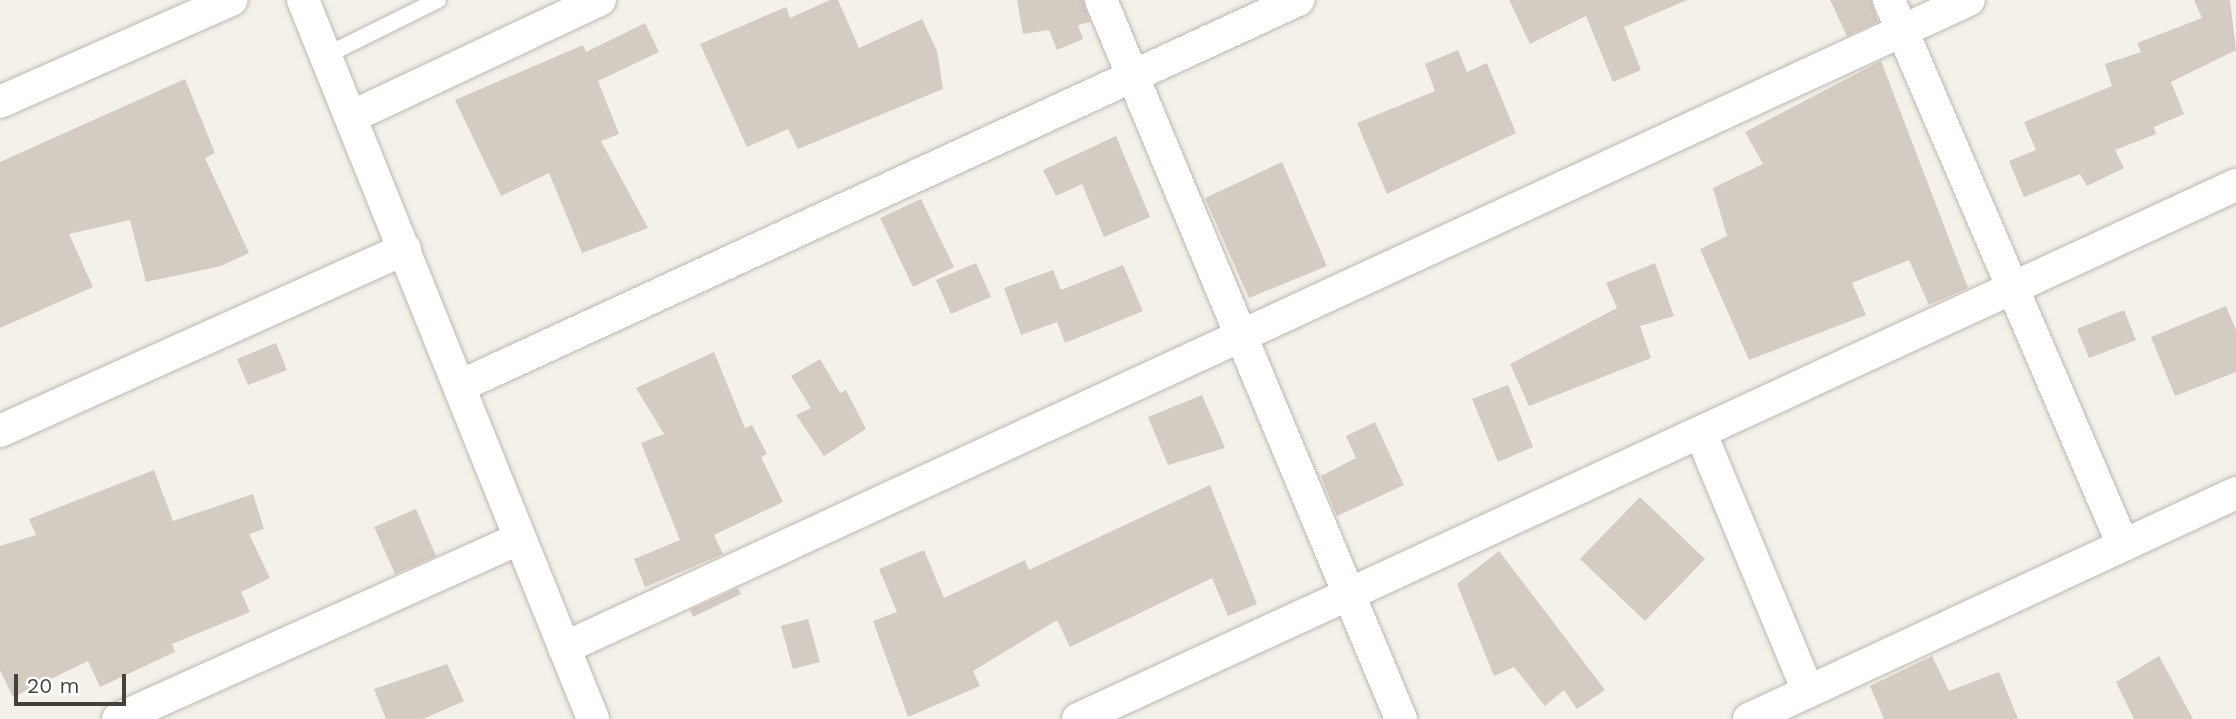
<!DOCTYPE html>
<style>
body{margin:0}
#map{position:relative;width:2236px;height:719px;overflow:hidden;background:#f4f1eb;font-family:"Work Sans",sans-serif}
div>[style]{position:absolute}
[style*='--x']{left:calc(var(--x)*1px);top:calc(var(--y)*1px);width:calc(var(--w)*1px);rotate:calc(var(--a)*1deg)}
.building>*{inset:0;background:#d4cbc2}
.roads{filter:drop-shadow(0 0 2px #bfb7ae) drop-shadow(0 0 2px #bfb7ae)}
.service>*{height:16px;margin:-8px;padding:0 8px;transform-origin:8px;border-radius:8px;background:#fff}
.minor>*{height:32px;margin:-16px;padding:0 16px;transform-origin:16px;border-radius:16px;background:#fff}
span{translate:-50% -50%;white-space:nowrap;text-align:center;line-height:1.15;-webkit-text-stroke:5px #fff;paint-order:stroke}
.scale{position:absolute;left:14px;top:674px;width:112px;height:32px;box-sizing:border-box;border:4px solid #48413a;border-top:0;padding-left:9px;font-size:21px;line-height:24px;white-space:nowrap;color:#48413a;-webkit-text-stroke:5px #fff;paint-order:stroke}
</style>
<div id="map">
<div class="building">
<div style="clip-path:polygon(830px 0,838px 0,859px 48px,922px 19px,937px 51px,943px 89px,798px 149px,788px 129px,747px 147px,700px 44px,786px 7px,790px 18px)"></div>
<div style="clip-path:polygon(1017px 0,1083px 0,1090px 22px,1078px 25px,1083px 39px,1057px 50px,1049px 30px,1023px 34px)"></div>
<div style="clip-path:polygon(1509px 0,1687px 0,1624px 27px,1641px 70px,1613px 82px,1586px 16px,1530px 44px)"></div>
<div style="clip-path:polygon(1830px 0,1871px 0,1878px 22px,1847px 36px)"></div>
<div style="clip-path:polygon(2194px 0,2230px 0,2236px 50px,2171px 82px,2184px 114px,2154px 127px,2156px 134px,2115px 150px,2124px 168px,2087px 186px,2080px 174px,2024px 197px,2009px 161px,2036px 150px,2024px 122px,2112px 86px,2105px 64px,2141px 52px,2137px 43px,2202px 18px)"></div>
<div style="clip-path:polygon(645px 23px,659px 52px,598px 81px,619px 134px,601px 141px,648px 228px,582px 253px,549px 173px,501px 196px,455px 100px,583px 45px,586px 52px)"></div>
<div style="clip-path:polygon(1458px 50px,1467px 72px,1487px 63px,1516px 133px,1387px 194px,1357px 123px,1435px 91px,1425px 64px)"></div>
<div style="clip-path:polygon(1881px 61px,1968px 288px,1929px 305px,1909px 260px,1852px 283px,1866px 315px,1749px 360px,1700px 249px,1727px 236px,1713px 188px,1763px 164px,1745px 132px)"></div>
<div style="clip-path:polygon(185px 79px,215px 153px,205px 158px,249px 253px,221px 266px,146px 282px,130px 220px,69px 234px,93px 287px,0 328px,0 162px)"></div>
<div style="clip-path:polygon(1116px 136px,1150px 217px,1104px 237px,1082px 184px,1056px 196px,1043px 170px)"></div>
<div style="clip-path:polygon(1282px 162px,1327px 266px,1249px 298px,1205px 198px)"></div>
<div style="clip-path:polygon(921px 199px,954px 267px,913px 287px,880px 218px)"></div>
<div style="clip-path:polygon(976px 263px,991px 297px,951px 314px,936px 280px)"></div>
<div style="clip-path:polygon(1655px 263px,1674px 316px,1640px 326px,1651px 358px,1529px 406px,1510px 364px,1617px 308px,1606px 283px)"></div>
<div style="clip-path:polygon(1123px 265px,1143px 311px,1065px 343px,1057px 322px,1021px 335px,1004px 288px,1053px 270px,1061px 290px)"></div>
<div style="clip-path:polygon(2226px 306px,2236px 330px,2236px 372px,2175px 396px,2151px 337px)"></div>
<div style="clip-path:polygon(2124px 310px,2136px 340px,2089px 358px,2077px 329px)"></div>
<div style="clip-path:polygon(276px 343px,287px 370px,248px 385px,237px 359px)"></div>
<div style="clip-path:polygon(714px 352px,745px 428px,752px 425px,767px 454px,761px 457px,783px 502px,714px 535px,723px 554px,645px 587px,634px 559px,680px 540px,641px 443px,664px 434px,636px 388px)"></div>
<div style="clip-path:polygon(820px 359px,840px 393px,846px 390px,866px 429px,824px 456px,796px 415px,811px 408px,791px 376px)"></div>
<div style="clip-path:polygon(1508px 385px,1533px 447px,1498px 462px,1472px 399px)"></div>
<div style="clip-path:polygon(1202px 395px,1225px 448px,1168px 465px,1148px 417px)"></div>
<div style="clip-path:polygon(1375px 422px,1404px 485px,1337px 516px,1321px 476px,1356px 458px,1346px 436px)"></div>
<div style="clip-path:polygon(154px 470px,173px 521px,253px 494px,264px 529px,249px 534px,270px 578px,241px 592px,250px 612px,172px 644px,175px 652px,100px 687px,88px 661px,13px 697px,0 670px,0 546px,36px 535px,29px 519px)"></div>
<div style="clip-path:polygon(1210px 485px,1257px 604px,1228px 616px,1212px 578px,1070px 647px,1057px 620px,973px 671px,980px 686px,908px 717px,873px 621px,897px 612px,879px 569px,924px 550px,944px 598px,1025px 560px,1029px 570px)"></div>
<div style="clip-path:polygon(1640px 497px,1705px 559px,1645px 621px,1580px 559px)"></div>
<div style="clip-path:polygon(416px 509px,436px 556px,395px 574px,374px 527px)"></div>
<div style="clip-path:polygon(1499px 551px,1605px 690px,1577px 709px,1564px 690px,1545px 706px,1514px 667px,1494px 676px,1457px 584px)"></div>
<div style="clip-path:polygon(738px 588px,741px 594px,693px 617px,690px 610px)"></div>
<div style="clip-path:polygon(808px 619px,820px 662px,793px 669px,781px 626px)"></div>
<div style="clip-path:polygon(1932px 656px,1949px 691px,1999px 672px,2018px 719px,1884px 719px,1870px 686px)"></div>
<div style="clip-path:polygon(2159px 656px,2193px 719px,2134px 719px,2116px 682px)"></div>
<div style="clip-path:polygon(447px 664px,464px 701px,423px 719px,386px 719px,374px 689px)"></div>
</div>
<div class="roads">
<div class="service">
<div style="--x:327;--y:55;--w:124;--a:-26.4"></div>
</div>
<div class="minor">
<div style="--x:303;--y:0;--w:775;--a:68.03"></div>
<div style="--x:1101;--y:0;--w:779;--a:67.35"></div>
<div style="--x:1889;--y:0;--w:593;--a:66.76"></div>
<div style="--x:0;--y:102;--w:253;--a:-23.8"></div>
<div style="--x:353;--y:116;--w:273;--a:-25.2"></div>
<div style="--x:460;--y:386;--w:923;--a:-24.73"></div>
<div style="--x:0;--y:431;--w:444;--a:-24.2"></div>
<div style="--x:1701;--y:434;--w:278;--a:67.4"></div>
<div style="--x:564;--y:648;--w:1547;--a:-24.76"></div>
<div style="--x:118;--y:719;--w:439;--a:-24.2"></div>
<div style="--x:1078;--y:719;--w:1275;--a:-24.76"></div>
<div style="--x:1749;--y:719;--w:537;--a:-24.89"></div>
</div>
</div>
<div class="scale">20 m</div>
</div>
